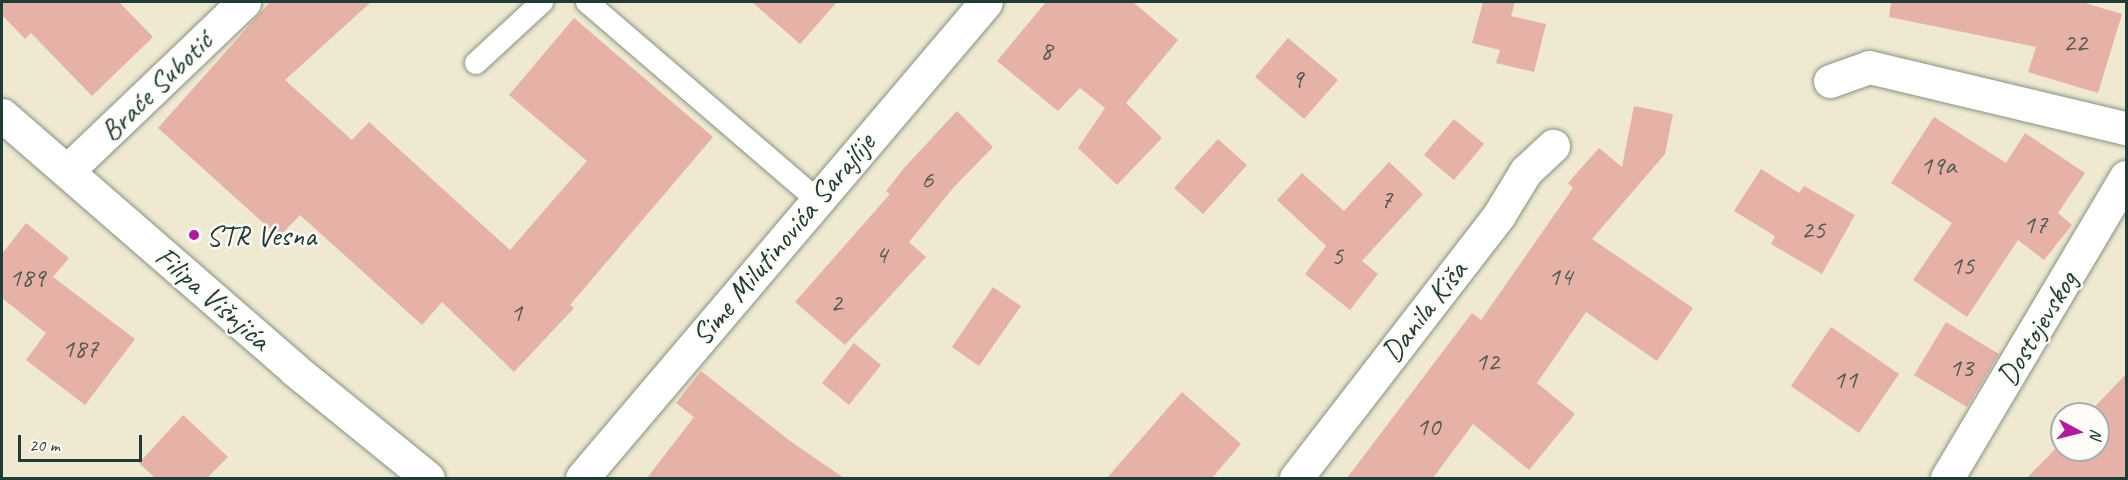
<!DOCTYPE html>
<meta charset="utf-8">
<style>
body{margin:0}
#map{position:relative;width:2128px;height:480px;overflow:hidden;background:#eee9d0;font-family:Caveat,sans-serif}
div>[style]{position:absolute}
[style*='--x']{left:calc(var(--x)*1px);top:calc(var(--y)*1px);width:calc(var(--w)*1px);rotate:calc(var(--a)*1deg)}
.building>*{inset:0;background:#e6b2a8}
.roads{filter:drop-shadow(0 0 2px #869382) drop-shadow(0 0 2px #869382)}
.service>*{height:22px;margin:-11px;padding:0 11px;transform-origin:11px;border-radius:11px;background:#fff}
.minor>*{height:33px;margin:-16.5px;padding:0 16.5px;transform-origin:16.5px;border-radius:16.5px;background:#fff}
.secondary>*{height:33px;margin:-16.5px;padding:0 16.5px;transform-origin:16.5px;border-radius:16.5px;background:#fff}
.dots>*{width:16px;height:16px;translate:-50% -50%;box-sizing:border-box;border:3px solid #fdfcf7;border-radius:50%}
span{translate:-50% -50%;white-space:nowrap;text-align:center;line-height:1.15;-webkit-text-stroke:5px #fdfcf7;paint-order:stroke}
.number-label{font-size:27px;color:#515a51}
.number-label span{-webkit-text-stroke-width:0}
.street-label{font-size:30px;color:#1f3d34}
.poi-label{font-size:30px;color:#1f3d34}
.left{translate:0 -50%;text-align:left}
.frame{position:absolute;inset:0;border:3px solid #1f3d34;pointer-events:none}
.north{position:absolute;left:2050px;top:402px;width:60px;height:60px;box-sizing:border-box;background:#fdfcf7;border:2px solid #a4b0a9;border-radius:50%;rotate:97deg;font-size:16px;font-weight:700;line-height:24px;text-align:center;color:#1f3d34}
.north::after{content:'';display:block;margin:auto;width:21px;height:27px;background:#b5179e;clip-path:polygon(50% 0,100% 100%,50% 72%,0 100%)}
.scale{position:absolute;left:18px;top:435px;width:124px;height:27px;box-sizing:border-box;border:3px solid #1f3d34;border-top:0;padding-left:8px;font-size:18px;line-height:21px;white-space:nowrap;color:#1f3d34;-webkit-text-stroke:4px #fdfcf7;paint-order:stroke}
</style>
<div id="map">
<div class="building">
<div style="clip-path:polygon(2px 2px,119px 2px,153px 37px,92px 96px,31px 33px,25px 39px,2px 15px)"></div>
<div style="clip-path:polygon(270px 2px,371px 2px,285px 80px,352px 140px,369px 122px,510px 250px,587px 161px,509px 95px,574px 18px,713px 137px,570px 305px,574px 308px,514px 372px,442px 302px,422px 325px,300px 215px,279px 237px,158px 128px)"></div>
<div style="clip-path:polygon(752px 2px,837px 2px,800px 44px)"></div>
<div style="clip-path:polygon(1046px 2px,1133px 2px,1178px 40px,1126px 103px,1162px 138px,1117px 185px,1078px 148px,1105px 108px,1080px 88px,1058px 111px,997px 61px)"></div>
<div style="clip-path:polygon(1483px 2px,1515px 2px,1511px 16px,1546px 24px,1534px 72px,1496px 63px,1500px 50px,1472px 43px)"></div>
<div style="clip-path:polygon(1891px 2px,2082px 2px,2122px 14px,2098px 93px,2028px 72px,2036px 47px,1889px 17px)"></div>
<div style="clip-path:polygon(1288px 38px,1338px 80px,1304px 119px,1255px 77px)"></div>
<div style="clip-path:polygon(1634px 106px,1673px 114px,1665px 154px,1592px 239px,1693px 308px,1657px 361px,1586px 312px,1537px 383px,1575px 414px,1529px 470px,1473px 424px,1433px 478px,1347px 478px,1472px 313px,1481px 320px,1573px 188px,1568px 183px,1599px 148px,1622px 167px)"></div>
<div style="clip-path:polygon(957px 111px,993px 147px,954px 187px,909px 242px,926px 257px,845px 345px,795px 302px,890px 194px,886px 191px,904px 168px)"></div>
<div style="clip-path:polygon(1934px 117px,2006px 163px,2025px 133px,2085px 173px,2058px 213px,2072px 225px,2044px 260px,2018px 240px,1967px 317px,1913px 280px,1952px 223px,1891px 183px)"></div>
<div style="clip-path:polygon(1454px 119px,1484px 144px,1454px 180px,1424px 155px)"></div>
<div style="clip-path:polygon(1218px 139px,1247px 165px,1203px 214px,1174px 188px)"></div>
<div style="clip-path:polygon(1389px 162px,1423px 194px,1362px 261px,1378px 274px,1350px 310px,1305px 274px,1326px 246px,1277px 200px,1302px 173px,1344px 211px)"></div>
<div style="clip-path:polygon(1761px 169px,1799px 193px,1804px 186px,1855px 215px,1822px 274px,1771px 244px,1775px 236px,1734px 211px)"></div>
<div style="clip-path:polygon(26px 223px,69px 258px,53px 277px,135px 339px,85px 405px,26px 360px,46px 333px,2px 298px,2px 254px)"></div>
<div style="clip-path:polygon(993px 287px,1021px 306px,979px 366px,952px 347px)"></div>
<div style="clip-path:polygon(1946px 322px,1999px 354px,1967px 407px,1914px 375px)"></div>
<div style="clip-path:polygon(1831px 327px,1899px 374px,1859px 433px,1791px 386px)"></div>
<div style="clip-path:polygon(854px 343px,881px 365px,849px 405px,822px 383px)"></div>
<div style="clip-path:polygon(701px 371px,790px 441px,844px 478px,647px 478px,694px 417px,676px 403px)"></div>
<div style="clip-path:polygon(2127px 373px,2127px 478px,2027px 478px,2062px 442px,2062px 450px,2098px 450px,2098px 414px,2088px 414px)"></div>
<div style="clip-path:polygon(1182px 392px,1241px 444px,1212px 478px,1107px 478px)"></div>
<div style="clip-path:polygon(183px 415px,228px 457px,207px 478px,155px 478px,139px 463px)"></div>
</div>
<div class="roads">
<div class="service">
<div style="--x:587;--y:2;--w:302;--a:40.7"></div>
<div style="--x:476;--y:63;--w:90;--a:-42.7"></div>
</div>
<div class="minor">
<div style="--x:1830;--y:81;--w:41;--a:-19.7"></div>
<div style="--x:1869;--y:67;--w:264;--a:13.4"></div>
<div style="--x:67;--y:171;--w:245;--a:-43.7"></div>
<div style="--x:582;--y:478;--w:624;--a:-49.68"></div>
<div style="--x:1296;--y:478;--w:332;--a:-52.3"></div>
<div style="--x:1499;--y:215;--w:52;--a:-58.5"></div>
<div style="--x:1526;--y:171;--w:37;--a:-43"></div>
<div style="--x:1947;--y:478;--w:350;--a:-59.3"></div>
</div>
<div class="secondary">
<div style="--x:2;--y:115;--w:388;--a:41"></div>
<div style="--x:295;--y:370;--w:171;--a:39.1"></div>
</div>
</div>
<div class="dots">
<div style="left:194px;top:235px;background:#b5179e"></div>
</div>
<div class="number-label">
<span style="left:2075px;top:43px">22</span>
<span style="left:1046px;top:51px">8</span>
<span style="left:1297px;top:79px">9</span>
<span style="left:1938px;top:166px">19a</span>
<span style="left:927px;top:180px">6</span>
<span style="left:1386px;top:200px">7</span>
<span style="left:2035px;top:225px">17</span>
<span style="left:1813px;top:230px">25</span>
<span style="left:881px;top:255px">4</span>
<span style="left:1337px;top:256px">5</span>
<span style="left:1962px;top:266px">15</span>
<span style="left:1560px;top:277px">14</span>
<span style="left:27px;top:278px">189</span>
<span style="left:836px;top:303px">2</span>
<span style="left:516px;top:313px">1</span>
<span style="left:80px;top:349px">187</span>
<span style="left:1487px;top:362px">12</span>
<span style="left:1961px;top:368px">13</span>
<span style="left:1845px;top:380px">11</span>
<span style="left:1428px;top:427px">10</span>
</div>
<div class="street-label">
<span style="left:156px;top:86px;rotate:-44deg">Braće Subotić</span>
<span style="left:783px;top:239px;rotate:-50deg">Sime Milutinovića Sarajlije</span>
<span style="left:213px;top:298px;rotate:41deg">Filipa Višnjića</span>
<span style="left:1424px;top:311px;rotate:-52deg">Danila Kiša</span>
<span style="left:2037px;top:328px;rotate:-59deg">Dostojevskog</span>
</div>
<div class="poi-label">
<span class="left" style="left:206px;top:235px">STR Vesna</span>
</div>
<div class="frame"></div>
<div class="north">N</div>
<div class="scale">20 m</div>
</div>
